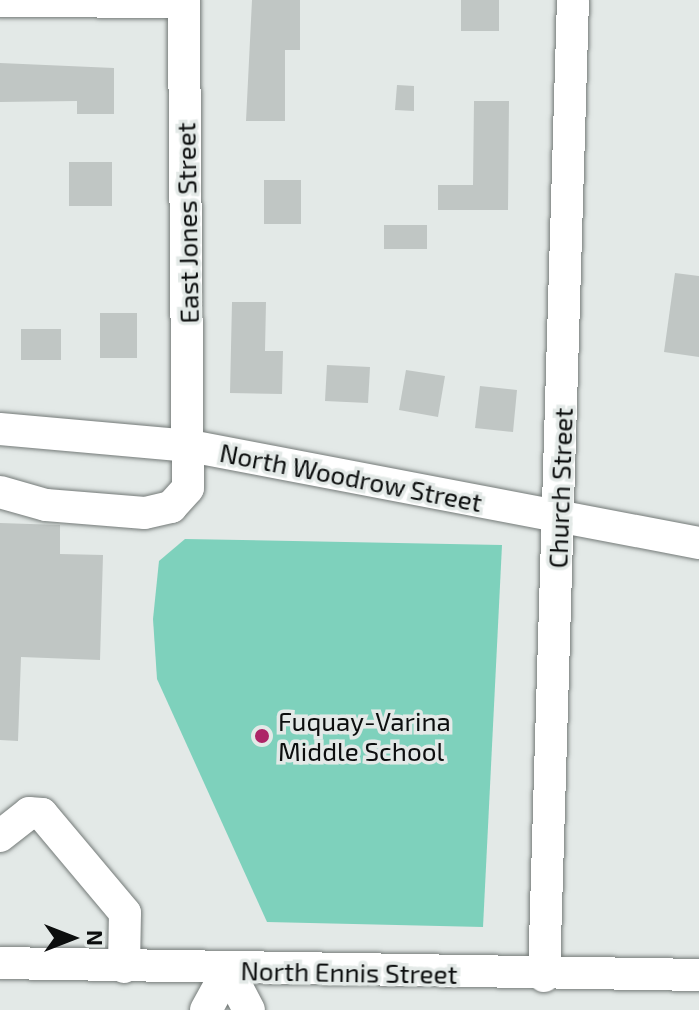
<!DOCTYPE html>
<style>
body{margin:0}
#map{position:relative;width:699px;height:1010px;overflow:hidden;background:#e3e9e7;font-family:"Exo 2",sans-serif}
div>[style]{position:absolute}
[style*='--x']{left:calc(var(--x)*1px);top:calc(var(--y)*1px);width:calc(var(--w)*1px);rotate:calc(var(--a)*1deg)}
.green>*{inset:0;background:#7ed1bc}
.building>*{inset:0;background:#c0c6c4}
.roads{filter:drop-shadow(0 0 2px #747a78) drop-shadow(0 0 2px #747a78)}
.minor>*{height:32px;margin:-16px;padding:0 16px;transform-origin:16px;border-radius:16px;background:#fff}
.dots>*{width:22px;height:22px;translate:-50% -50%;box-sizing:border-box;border:4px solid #e3e9e7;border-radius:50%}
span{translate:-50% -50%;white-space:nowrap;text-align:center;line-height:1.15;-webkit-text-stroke:7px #e3e9e7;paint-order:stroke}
.street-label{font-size:26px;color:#0c0e0e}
.poi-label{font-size:26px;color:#0c0e0e}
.left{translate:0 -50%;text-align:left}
.north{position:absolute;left:32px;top:898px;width:80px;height:80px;-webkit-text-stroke:6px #e3e9e7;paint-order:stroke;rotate:90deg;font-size:22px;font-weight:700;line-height:32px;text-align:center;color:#0c0e0e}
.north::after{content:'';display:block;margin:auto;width:28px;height:36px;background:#0c0e0e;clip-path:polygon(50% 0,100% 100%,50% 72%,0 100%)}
</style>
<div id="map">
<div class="green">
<div style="clip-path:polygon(185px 539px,502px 545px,483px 927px,267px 922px,157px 679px,153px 619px,159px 561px)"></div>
</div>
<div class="building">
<div style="clip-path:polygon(252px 0,300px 0,300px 50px,285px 50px,285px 121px,246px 121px)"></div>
<div style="clip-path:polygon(461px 0,499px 0,499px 31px,461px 31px)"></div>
<div style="clip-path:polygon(0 63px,114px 68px,114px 114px,77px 114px,77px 101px,0 102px)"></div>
<div style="clip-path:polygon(397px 85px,414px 86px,414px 111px,395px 110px)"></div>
<div style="clip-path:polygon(474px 101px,509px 101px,508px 210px,438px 210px,438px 185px,473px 185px)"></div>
<div style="clip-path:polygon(69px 162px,112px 162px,112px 206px,69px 206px)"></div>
<div style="clip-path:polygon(264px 180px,301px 180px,301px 224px,264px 224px)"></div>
<div style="clip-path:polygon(384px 225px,427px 225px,427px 249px,384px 249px)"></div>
<div style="clip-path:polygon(675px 273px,699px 276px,699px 357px,664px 352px)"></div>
<div style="clip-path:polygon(232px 302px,266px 302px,265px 351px,283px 351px,282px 394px,230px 393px)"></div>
<div style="clip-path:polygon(100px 313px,137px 313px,137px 358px,100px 358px)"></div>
<div style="clip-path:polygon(21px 329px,61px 329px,61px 360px,21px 360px)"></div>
<div style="clip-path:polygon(327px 365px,370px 367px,368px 403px,325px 401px)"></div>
<div style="clip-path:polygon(406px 370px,445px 376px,438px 417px,399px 410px)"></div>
<div style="clip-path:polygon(480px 386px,517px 390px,513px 432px,475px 428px)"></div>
<div style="clip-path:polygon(0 523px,60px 525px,60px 554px,103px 555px,100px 660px,21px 657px,18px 741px,0 740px)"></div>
</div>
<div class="roads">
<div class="minor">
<div style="--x:0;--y:1;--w:184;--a:0.3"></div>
<div style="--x:0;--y:429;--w:191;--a:5.1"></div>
<div style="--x:190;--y:446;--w:518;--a:10.79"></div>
<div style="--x:0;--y:492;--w:48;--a:15.8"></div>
<div style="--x:46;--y:505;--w:99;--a:4.6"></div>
<div style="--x:145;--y:513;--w:27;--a:-13"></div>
<div style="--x:171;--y:507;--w:25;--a:-48"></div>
<div style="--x:188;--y:488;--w:488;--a:-90.5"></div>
<div style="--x:0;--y:836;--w:37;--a:-38"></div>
<div style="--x:29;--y:813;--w:13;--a:4"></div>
<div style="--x:42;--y:814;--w:129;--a:50"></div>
<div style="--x:125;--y:913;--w:54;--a:91.1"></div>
<div style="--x:0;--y:963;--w:699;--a:0.98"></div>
<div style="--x:228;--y:970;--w:45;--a:62.3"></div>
<div style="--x:544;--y:976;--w:976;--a:-88.3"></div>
<div style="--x:206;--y:1010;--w:46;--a:-61.2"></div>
</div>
</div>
<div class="dots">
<div style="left:262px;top:736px;background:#ad2567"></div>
</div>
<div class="street-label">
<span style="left:187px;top:223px;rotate:-91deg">East Jones Street</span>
<span style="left:351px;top:477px;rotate:11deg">North Woodrow Street</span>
<span style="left:560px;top:488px;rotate:-88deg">Church Street</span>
<span style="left:349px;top:972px;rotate:1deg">North Ennis Street</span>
</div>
<div class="poi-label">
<span class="left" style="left:278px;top:736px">Fuquay-Varina<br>Middle School</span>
</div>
<div class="north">N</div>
</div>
